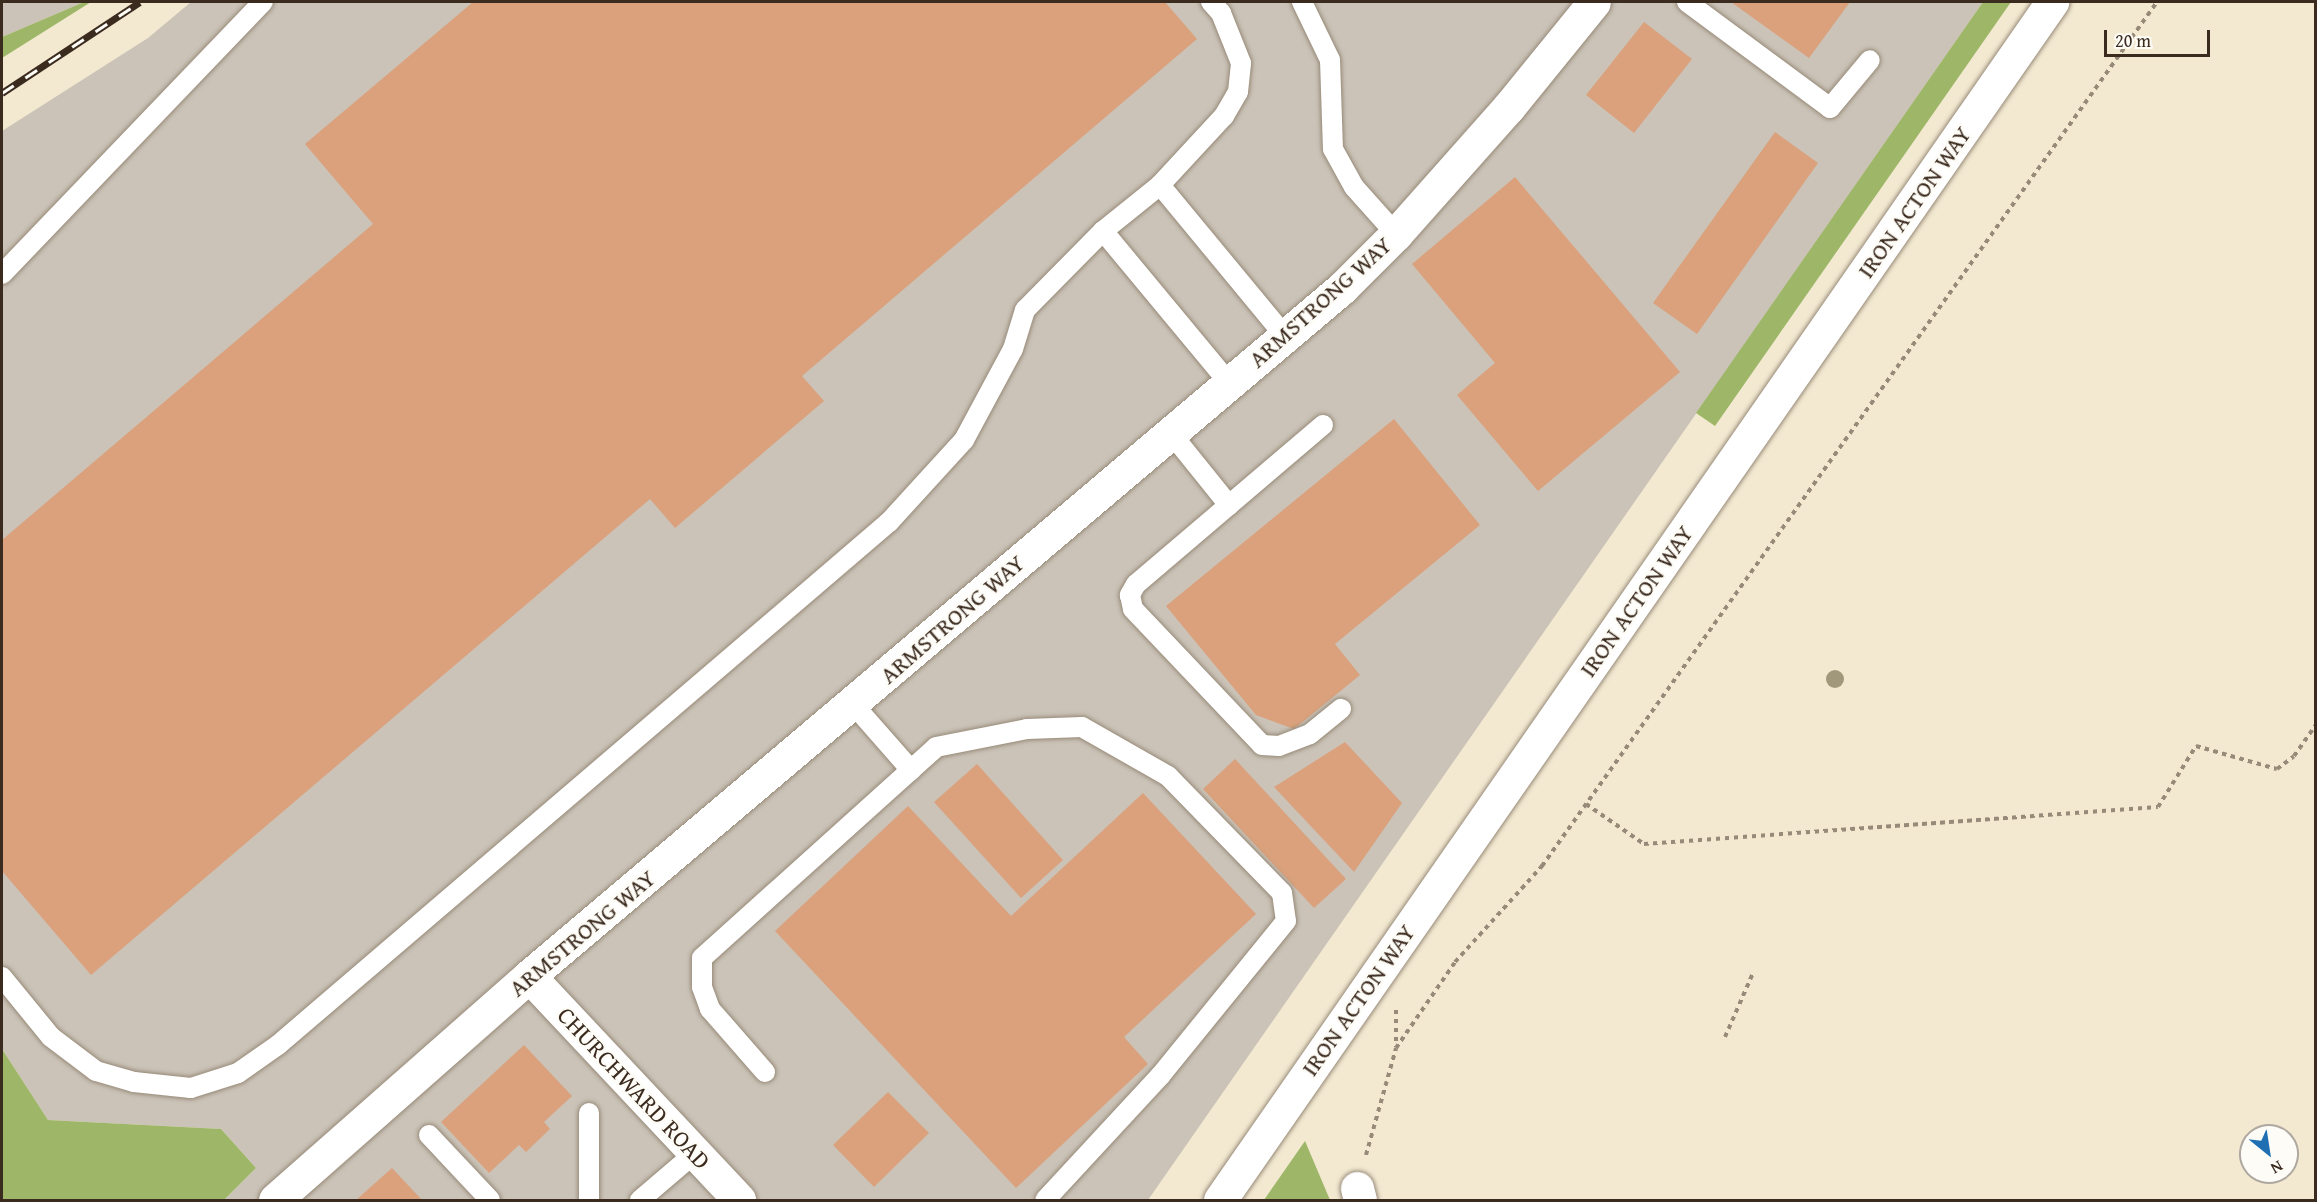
<!DOCTYPE html>
<style>
body{margin:0}
#map{position:relative;width:2317px;height:1202px;overflow:hidden;background:#f3e9d1;font-family:"Gentium Book Plus",serif}
div>[style]{position:absolute}
[style*='--x']{left:calc(var(--x)*1px);top:calc(var(--y)*1px);width:calc(var(--w)*1px);rotate:calc(var(--a)*1deg)}
.industrial>*{inset:0;background:#cbc3b8}
.forest>*{inset:0;background:#9db667}
.building>*{inset:0;background:#daa17c}
.path>*{height:4px;margin-top:-2px;transform-origin:0;background:repeating-linear-gradient(90deg,#978a78 0 4.5px,transparent 0 9px)}
.roads{filter:drop-shadow(0 0 2px #978a78) drop-shadow(0 0 2px #978a78)}
.lane>*{height:20px;margin:-10px;padding:0 10px;transform-origin:10px;border-radius:10px;background:#fff}
.street>*{height:33px;margin:-16.5px;padding:0 16.5px;transform-origin:16.5px;border-radius:16.5px;background:#fff}
.secondary>*{height:33px;margin:-16.5px;padding:0 16.5px;transform-origin:16.5px;border-radius:16.5px;background:#fff}
.rail>*{height:7px;margin-top:-3.5px;transform-origin:0;background:repeating-linear-gradient(90deg,#fdfcf7 0 14px,#3b2a1e 0 28px);box-sizing:border-box;border-block:2px solid #3b2a1e}
.trees>*{width:18px;height:18px;margin:-9px;border-radius:50%;background:#a1977b}
span{translate:-50% -50%;white-space:nowrap;text-align:center;line-height:1.15;-webkit-text-stroke:5px #fdfcf7;paint-order:stroke}
.street-label{font-size:24px;color:#3b2a1e}
.frame{position:absolute;inset:0;border:3px solid #3b2a1e;pointer-events:none}
.north{position:absolute;left:2239px;top:1124px;width:60px;height:60px;box-sizing:border-box;background:#fdfcf7;border:2px solid #afa8a0;border-radius:50%;rotate:150deg;font-size:16px;font-weight:700;line-height:24px;text-align:center;color:#3b2a1e}
.north::after{content:'';display:block;margin:auto;width:21px;height:27px;background:#1f6fb2;clip-path:polygon(50% 0,100% 100%,50% 72%,0 100%)}
.scale{position:absolute;left:2104px;top:30px;width:106px;height:27px;box-sizing:border-box;border:3px solid #3b2a1e;border-top:0;padding-left:8px;font-size:18px;line-height:21px;white-space:nowrap;color:#3b2a1e;-webkit-text-stroke:4px #fdfcf7;paint-order:stroke}
</style>
<div id="map">
<div class="industrial">
<div style="clip-path:polygon(2px 2px,84px 2px,2px 37px)"></div>
<div style="clip-path:polygon(191px 2px,1983px 2px,1148px 1200px,224px 1200px,256px 1168px,221px 1129px,48px 1120px,2px 1049px,2px 131px,148px 38px)"></div>
</div>
<div class="forest">
<div style="clip-path:polygon(84px 2px,91px 2px,2px 58px,2px 37px)"></div>
<div style="clip-path:polygon(1983px 2px,2011px 2px,1715px 426px,1696px 413px)"></div>
<div style="clip-path:polygon(2px 1049px,48px 1120px,221px 1129px,256px 1168px,224px 1200px,2px 1200px)"></div>
<div style="clip-path:polygon(1305px 1141px,1330px 1200px,1264px 1200px)"></div>
</div>
<div class="building">
<div style="clip-path:polygon(473px 2px,1165px 2px,1197px 39px,802px 376px,824px 401px,675px 528px,650px 499px,91px 975px,2px 871px,2px 540px,373px 224px,305px 144px)"></div>
<div style="clip-path:polygon(1731px 2px,1850px 2px,1809px 58px)"></div>
<div style="clip-path:polygon(1644px 22px,1692px 59px,1634px 133px,1586px 95px)"></div>
<div style="clip-path:polygon(1775px 132px,1818px 163px,1697px 334px,1653px 303px)"></div>
<div style="clip-path:polygon(1515px 177px,1680px 372px,1538px 491px,1457px 395px,1495px 363px,1412px 264px)"></div>
<div style="clip-path:polygon(1394px 419px,1480px 525px,1335px 644px,1360px 675px,1294px 729px,1256px 715px,1166px 606px)"></div>
<div style="clip-path:polygon(1345px 742px,1402px 803px,1354px 872px,1274px 787px)"></div>
<div style="clip-path:polygon(1235px 759px,1346px 879px,1314px 908px,1203px 789px)"></div>
<div style="clip-path:polygon(977px 764px,1063px 860px,1021px 898px,934px 802px)"></div>
<div style="clip-path:polygon(1143px 793px,1256px 914px,1124px 1037px,1148px 1064px,1016px 1188px,775px 931px,908px 806px,1011px 916px)"></div>
<div style="clip-path:polygon(524px 1045px,572px 1096px,544px 1122px,550px 1129px,526px 1152px,519px 1145px,489px 1173px,441px 1122px)"></div>
<div style="clip-path:polygon(888px 1092px,929px 1133px,874px 1187px,833px 1145px)"></div>
<div style="clip-path:polygon(392px 1168px,422px 1200px,356px 1200px)"></div>
</div>
<div class="path">
<div style="--x:1586;--y:804;--w:70;--a:34.6"></div>
<div style="--x:1644;--y:844;--w:515;--a:-4.12"></div>
<div style="--x:2158;--y:807;--w:72;--a:-58.1"></div>
<div style="--x:2196;--y:746;--w:84;--a:15.9"></div>
<div style="--x:2277;--y:769;--w:21;--a:-37"></div>
<div style="--x:2294;--y:756;--w:39;--a:-55"></div>
<div style="--x:1396;--y:1010;--w:37;--a:90"></div>
<div style="--x:1725;--y:1037;--w:70;--a:-66.4"></div>
<div style="--x:1366;--y:1155;--w:111;--a:-74.3"></div>
<div style="--x:1396;--y:1048;--w:104;--a:-55.5"></div>
<div style="--x:1455;--y:962;--w:130;--a:-47.8"></div>
<div style="--x:1542;--y:866;--w:1061;--a:-54.56"></div>
</div>
<div class="roads">
<div class="lane">
<div style="--x:1302;--y:2;--w:64;--a:64.2"></div>
<div style="--x:1330;--y:60;--w:89;--a:88.1"></div>
<div style="--x:1333;--y:149;--w:43;--a:61.1"></div>
<div style="--x:1354;--y:187;--w:63;--a:48.2"></div>
<div style="--x:1687;--y:2;--w:178;--a:36.5"></div>
<div style="--x:1830;--y:108;--w:62;--a:-50.2"></div>
<div style="--x:1160;--y:185;--w:196;--a:50.4"></div>
<div style="--x:1103;--y:231;--w:197;--a:50.3"></div>
<div style="--x:2;--y:274;--w:377;--a:-46.2"></div>
<div style="--x:1323;--y:425;--w:245;--a:139.6"></div>
<div style="--x:1136;--y:584;--w:13;--a:119"></div>
<div style="--x:1130;--y:595;--w:14;--a:78"></div>
<div style="--x:1133;--y:609;--w:187;--a:46.5"></div>
<div style="--x:1262;--y:745;--w:17;--a:3"></div>
<div style="--x:1279;--y:746;--w:33;--a:-21"></div>
<div style="--x:1310;--y:734;--w:40;--a:-39"></div>
<div style="--x:1170;--y:432;--w:94;--a:51.1"></div>
<div style="--x:853;--y:704;--w:88;--a:48.7"></div>
<div style="--x:2;--y:977;--w:77;--a:50.8"></div>
<div style="--x:51;--y:1037;--w:56;--a:37.1"></div>
<div style="--x:96;--y:1071;--w:40;--a:16"></div>
<div style="--x:134;--y:1082;--w:57;--a:6"></div>
<div style="--x:191;--y:1088;--w:49;--a:-17.7"></div>
<div style="--x:238;--y:1073;--w:49;--a:-35"></div>
<div style="--x:278;--y:1045;--w:804;--a:-40.56"></div>
<div style="--x:889;--y:522;--w:111;--a:-47.6"></div>
<div style="--x:964;--y:440;--w:103;--a:-61.7"></div>
<div style="--x:1013;--y:349;--w:41;--a:-72.9"></div>
<div style="--x:1025;--y:310;--w:111;--a:-45.4"></div>
<div style="--x:1103;--y:231;--w:73;--a:-38.9"></div>
<div style="--x:1160;--y:185;--w:94;--a:-47.2"></div>
<div style="--x:1224;--y:116;--w:28;--a:-60"></div>
<div style="--x:1238;--y:92;--w:29;--a:-84"></div>
<div style="--x:1241;--y:63;--w:54;--a:-111.8"></div>
<div style="--x:1221;--y:13;--w:15;--a:-132"></div>
<div style="--x:765;--y:1072;--w:84;--a:-131.1"></div>
<div style="--x:710;--y:1009;--w:23;--a:-110"></div>
<div style="--x:702;--y:987;--w:29;--a:-90"></div>
<div style="--x:702;--y:958;--w:315;--a:-42"></div>
<div style="--x:936;--y:747;--w:93;--a:-11.2"></div>
<div style="--x:1027;--y:729;--w:55;--a:-2.1"></div>
<div style="--x:1082;--y:727;--w:99;--a:29.7"></div>
<div style="--x:1168;--y:776;--w:163;--a:45.7"></div>
<div style="--x:1282;--y:893;--w:28;--a:82"></div>
<div style="--x:1286;--y:921;--w:200;--a:129.1"></div>
<div style="--x:1160;--y:1076;--w:169;--a:132.8"></div>
<div style="--x:589;--y:1113;--w:87;--a:90"></div>
<div style="--x:429;--y:1135;--w:89;--a:46.8"></div>
<div style="--x:640;--y:1200;--w:72;--a:-40.5"></div>
</div>
<div class="street">
<div style="--x:529;--y:976;--w:307;--a:46.8"></div>
<div style="--x:1357;--y:1188;--w:12;--a:76"></div>
<div style="--x:275;--y:1200;--w:339;--a:-41.4"></div>
<div style="--x:529;--y:976;--w:1065;--a:-40.24"></div>
<div style="--x:1342;--y:288;--w:76;--a:-45"></div>
<div style="--x:1396;--y:234;--w:169;--a:-48.4"></div>
<div style="--x:1508;--y:108;--w:136;--a:-50.9"></div>
</div>
<div class="secondary">
<div style="--x:1220;--y:1200;--w:1459;--a:-55.22"></div>
</div>
</div>
<div class="rail">
<div style="--x:2;--y:93;--w:165;--a:-33.4"></div>
</div>
<div class="trees">
<div style="left:1835px;top:679px"></div>
</div>
<div class="street-label">
<span style="left:1914px;top:202px;rotate:-55deg">IRON ACTON WAY</span>
<span style="left:1320px;top:302px;rotate:-42deg">ARMSTRONG WAY</span>
<span style="left:1636px;top:601px;rotate:-55deg">IRON ACTON WAY</span>
<span style="left:952px;top:619px;rotate:-41deg">ARMSTRONG WAY</span>
<span style="left:582px;top:933px;rotate:-40deg">ARMSTRONG WAY</span>
<span style="left:1358px;top:1000px;rotate:-55deg">IRON ACTON WAY</span>
<span style="left:634px;top:1088px;rotate:47deg">CHURCHWARD ROAD</span>
</div>
<div class="frame"></div>
<div class="north">N</div>
<div class="scale">20 m</div>
</div>
